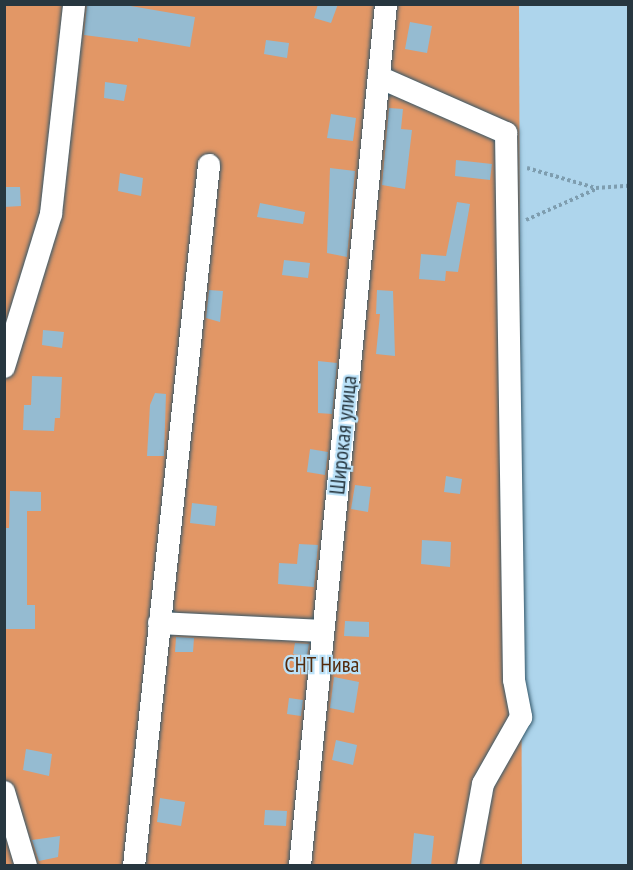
<!DOCTYPE html>
<meta charset="utf-8">
<style>
body{margin:0}
#map{position:relative;width:633px;height:870px;overflow:hidden;background:#aed5ec;font-family:"PT Sans Narrow",sans-serif}
div>[style]{position:absolute}
[style*='--x']{left:calc(var(--x)*1px);top:calc(var(--y)*1px);width:calc(var(--w)*1px);rotate:calc(var(--a)*1deg)}
.green>*{inset:0;background:#e29766}
.building>*{inset:0;background:#95bbd1}
.path>*{height:4px;margin-top:-2px;transform-origin:0;background:repeating-linear-gradient(90deg,#7e9daf 0 3px,transparent 0 6px)}
.roads{filter:drop-shadow(0 0 2px #325669) drop-shadow(0 0 2px #325669)}
.street>*{height:22px;margin:-11px;padding:0 11px;transform-origin:11px;border-radius:11px;background:#fff}
span{translate:-50% -50%;white-space:nowrap;text-align:center;line-height:1.15;-webkit-text-stroke:4.5px #bbe2f9;paint-order:stroke}
.street-label{font-size:22px;color:#273740}
.park-label{font-size:22px;color:#522a0c}
.frame{position:absolute;inset:0;border:6px solid #273740;pointer-events:none}
</style>
<div id="map">
<div class="green">
<div style="clip-path:polygon(5px 5px,519px 5px,522px 865px,5px 866px)"></div>
</div>
<div class="building">
<div style="clip-path:polygon(87px 4px,119px 4px,195px 17px,190px 47px,138px 38px,138px 42px,84px 35px)"></div>
<div style="clip-path:polygon(318px 4px,338px 4px,331px 23px,314px 18px)"></div>
<div style="clip-path:polygon(410px 22px,432px 26px,427px 53px,405px 49px)"></div>
<div style="clip-path:polygon(266px 40px,289px 43px,287px 58px,264px 54px)"></div>
<div style="clip-path:polygon(105px 82px,127px 85px,124px 101px,104px 98px)"></div>
<div style="clip-path:polygon(389px 108px,403px 109px,401px 129px,412px 130px,405px 189px,382px 185px)"></div>
<div style="clip-path:polygon(331px 114px,356px 118px,353px 141px,327px 138px)"></div>
<div style="clip-path:polygon(456px 160px,492px 164px,490px 180px,455px 176px)"></div>
<div style="clip-path:polygon(330px 168px,355px 171px,347px 257px,327px 253px)"></div>
<div style="clip-path:polygon(120px 173px,143px 178px,141px 196px,118px 191px)"></div>
<div style="clip-path:polygon(4px 187px,20px 187px,21px 206px,4px 207px)"></div>
<div style="clip-path:polygon(457px 202px,470px 204px,458px 272px,446px 271px,445px 281px,419px 279px,421px 254px,446px 256px)"></div>
<div style="clip-path:polygon(260px 203px,305px 212px,303px 224px,257px 217px)"></div>
<div style="clip-path:polygon(284px 260px,310px 263px,308px 278px,282px 275px)"></div>
<div style="clip-path:polygon(209px 290px,223px 291px,220px 322px,206px 318px)"></div>
<div style="clip-path:polygon(377px 290px,393px 291px,395px 356px,376px 354px,380px 314px,376px 314px)"></div>
<div style="clip-path:polygon(43px 330px,64px 332px,62px 348px,42px 345px)"></div>
<div style="clip-path:polygon(318px 361px,337px 363px,332px 414px,318px 413px)"></div>
<div style="clip-path:polygon(32px 376px,62px 377px,60px 418px,55px 418px,54px 431px,23px 430px,24px 405px,31px 405px)"></div>
<div style="clip-path:polygon(155px 393px,166px 394px,164px 456px,147px 456px,150px 405px)"></div>
<div style="clip-path:polygon(310px 449px,328px 452px,325px 475px,307px 472px)"></div>
<div style="clip-path:polygon(446px 476px,462px 479px,460px 494px,444px 492px)"></div>
<div style="clip-path:polygon(355px 485px,371px 487px,368px 512px,351px 509px)"></div>
<div style="clip-path:polygon(10px 491px,41px 492px,41px 511px,27px 511px,27px 605px,35px 605px,35px 629px,4px 629px,4px 528px,9px 528px)"></div>
<div style="clip-path:polygon(192px 503px,217px 506px,215px 526px,190px 523px)"></div>
<div style="clip-path:polygon(422px 540px,451px 542px,450px 567px,421px 564px)"></div>
<div style="clip-path:polygon(299px 544px,318px 545px,314px 587px,278px 584px,279px 563px,297px 564px)"></div>
<div style="clip-path:polygon(345px 621px,369px 622px,369px 637px,344px 636px)"></div>
<div style="clip-path:polygon(176px 637px,194px 638px,193px 652px,175px 652px)"></div>
<div style="clip-path:polygon(295px 643px,309px 644px,307px 656px,293px 654px)"></div>
<div style="clip-path:polygon(334px 677px,359px 682px,354px 713px,330px 708px)"></div>
<div style="clip-path:polygon(289px 698px,303px 700px,301px 716px,287px 714px)"></div>
<div style="clip-path:polygon(336px 740px,357px 745px,353px 765px,332px 760px)"></div>
<div style="clip-path:polygon(26px 749px,52px 754px,49px 776px,23px 770px)"></div>
<div style="clip-path:polygon(160px 798px,185px 802px,181px 826px,157px 822px)"></div>
<div style="clip-path:polygon(265px 810px,287px 811px,286px 826px,264px 825px)"></div>
<div style="clip-path:polygon(414px 833px,434px 836px,431px 866px,411px 866px)"></div>
<div style="clip-path:polygon(60px 836px,58px 857px,39px 861px,32px 840px)"></div>
</div>
<div class="path">
<div style="--x:527;--y:168;--w:72;--a:16.2"></div>
<div style="--x:596;--y:188;--w:32;--a:-4"></div>
<div style="--x:526;--y:220;--w:77;--a:-23.9"></div>
</div>
<div class="roads">
<div class="street">
<div style="--x:379;--y:77;--w:139;--a:23.8"></div>
<div style="--x:506;--y:133;--w:547;--a:89.16"></div>
<div style="--x:514;--y:680;--w:38;--a:79"></div>
<div style="--x:521;--y:717;--w:77;--a:119.6"></div>
<div style="--x:483;--y:784;--w:83;--a:100.4"></div>
<div style="--x:4;--y:367;--w:160;--a:-72.9"></div>
<div style="--x:51;--y:214;--w:211;--a:-83.7"></div>
<div style="--x:159;--y:623;--w:164;--a:2.8"></div>
<div style="--x:4;--y:792;--w:77;--a:73.4"></div>
<div style="--x:134;--y:866;--w:705;--a:-83.89"></div>
<div style="--x:300;--y:866;--w:866;--a:-84.3"></div>
</div>
</div>
<div class="street-label">
<span style="left:343px;top:435px;rotate:-84deg">Широкая улица</span>
</div>
<div class="park-label">
<span style="left:322px;top:665px">СНТ Нива</span>
</div>
<div class="frame"></div>
</div>
